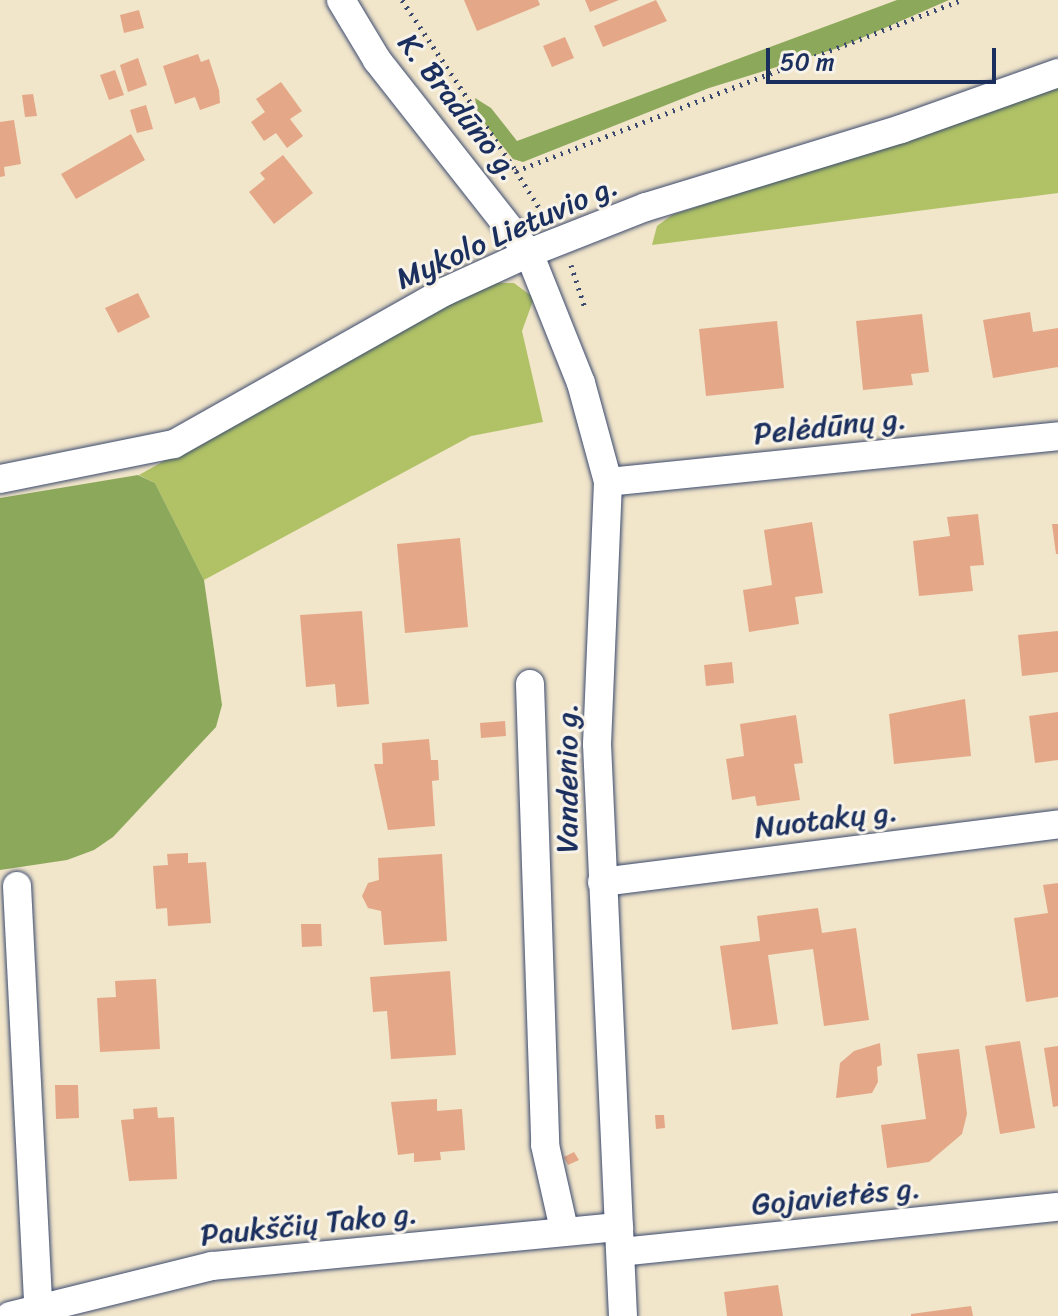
<!DOCTYPE html>
<meta charset="utf-8">
<style>
body{margin:0}
#map{position:relative;width:1058px;height:1316px;overflow:hidden;background:#f1e5ca;font-family:Sriracha,sans-serif}
div>[style]{position:absolute}
[style*='--x']{left:calc(var(--x)*1px);top:calc(var(--y)*1px);width:calc(var(--w)*1px);rotate:calc(var(--a)*1deg)}
.green>*{inset:0;background:#b0c265}
.forest>*{inset:0;background:#8ca85a}
.building>*{inset:0;background:#e4a888}
.path>*{height:5px;margin-top:-2.5px;transform-origin:0;background:repeating-linear-gradient(90deg,#3b4a6e 0 2px,transparent 0 8px)}
.roads{filter:drop-shadow(0 0 2px #3b4a6e) drop-shadow(0 0 2px #3b4a6e)}
.street>*{height:28px;margin:-14px;padding:0 14px;transform-origin:14px;border-radius:14px;background:#fff}
span{translate:-50% -50%;white-space:nowrap;text-align:center;line-height:1.15;-webkit-text-stroke:6px #f7f3e8;paint-order:stroke}
.street-label{font-size:30px;color:#1b2f5e}
.scale{position:absolute;left:766px;top:48px;width:230px;height:36px;box-sizing:border-box;border:4px solid #1b2f5e;border-top:0;padding-left:10px;font-size:24px;line-height:28px;white-space:nowrap;color:#1b2f5e;-webkit-text-stroke:6px #f7f3e8;paint-order:stroke}
</style>
<div id="map">
<div class="green">
<div style="clip-path:polygon(1058px 88px,1058px 193px,652px 245px,657px 226px,672px 215px)"></div>
<div style="clip-path:polygon(497px 283px,514px 283px,534px 298px,522px 331px,543px 422px,471px 436px,204px 580px,155px 483px,139px 475px,438px 307px)"></div>
</div>
<div class="forest">
<div style="clip-path:polygon(897px 0,949px 0,841px 47px,709px 88px,523px 162px,513px 159px,478px 115px,475px 98px,491px 108px,517px 141px)"></div>
<div style="clip-path:polygon(138px 475px,155px 483px,204px 580px,222px 705px,216px 727px,113px 837px,94px 850px,67px 860px,0 870px,0 498px)"></div>
</div>
<div class="building">
<div style="clip-path:polygon(464px 0,538px 0,540px 5px,477px 31px)"></div>
<div style="clip-path:polygon(585px 0,619px 0,590px 12px)"></div>
<div style="clip-path:polygon(656px 0,667px 21px,603px 47px,594px 26px)"></div>
<div style="clip-path:polygon(139px 10px,144px 28px,124px 33px,120px 15px)"></div>
<div style="clip-path:polygon(565px 37px,574px 58px,552px 67px,543px 46px)"></div>
<div style="clip-path:polygon(198px 54px,201px 62px,209px 59px,219px 90px,220px 103px,200px 110px,195px 97px,175px 104px,163px 66px)"></div>
<div style="clip-path:polygon(138px 58px,147px 85px,128px 92px,120px 65px)"></div>
<div style="clip-path:polygon(115px 70px,124px 95px,109px 100px,100px 75px)"></div>
<div style="clip-path:polygon(281px 82px,302px 111px,290px 119px,303px 136px,287px 148px,276px 133px,264px 141px,251px 122px,265px 112px,256px 99px)"></div>
<div style="clip-path:polygon(33px 94px,37px 116px,25px 117px,22px 95px)"></div>
<div style="clip-path:polygon(146px 105px,153px 129px,137px 133px,130px 110px)"></div>
<div style="clip-path:polygon(14px 120px,21px 164px,4px 167px,5px 176px,0 177px,0 122px)"></div>
<div style="clip-path:polygon(131px 134px,145px 160px,76px 199px,61px 174px)"></div>
<div style="clip-path:polygon(283px 155px,313px 193px,274px 224px,249px 192px,265px 179px,260px 173px)"></div>
<div style="clip-path:polygon(138px 293px,150px 317px,118px 333px,105px 308px)"></div>
<div style="clip-path:polygon(1030px 312px,1033px 332px,1058px 328px,1058px 367px,993px 378px,983px 320px)"></div>
<div style="clip-path:polygon(922px 314px,929px 372px,911px 374px,913px 385px,863px 390px,856px 321px)"></div>
<div style="clip-path:polygon(777px 321px,784px 388px,706px 396px,699px 329px)"></div>
<div style="clip-path:polygon(978px 514px,984px 565px,970px 566px,973px 591px,919px 596px,913px 541px,950px 536px,947px 517px)"></div>
<div style="clip-path:polygon(812px 522px,823px 593px,795px 597px,799px 624px,749px 632px,743px 590px,772px 585px,764px 530px)"></div>
<div style="clip-path:polygon(1052px 524px,1058px 524px,1058px 554px,1056px 554px)"></div>
<div style="clip-path:polygon(460px 538px,468px 627px,405px 633px,397px 544px)"></div>
<div style="clip-path:polygon(362px 611px,369px 704px,337px 707px,335px 684px,306px 687px,300px 615px)"></div>
<div style="clip-path:polygon(1058px 631px,1058px 672px,1022px 676px,1018px 635px)"></div>
<div style="clip-path:polygon(732px 662px,734px 683px,706px 686px,704px 665px)"></div>
<div style="clip-path:polygon(965px 699px,971px 756px,894px 764px,889px 714px)"></div>
<div style="clip-path:polygon(1058px 712px,1058px 760px,1035px 763px,1029px 716px)"></div>
<div style="clip-path:polygon(796px 715px,803px 763px,794px 764px,800px 800px,757px 806px,755px 796px,732px 800px,726px 759px,744px 756px,740px 724px)"></div>
<div style="clip-path:polygon(505px 721px,506px 736px,481px 738px,480px 723px)"></div>
<div style="clip-path:polygon(429px 739px,431px 760px,438px 760px,439px 780px,432px 781px,435px 826px,388px 830px,374px 764px,383px 764px,382px 743px)"></div>
<div style="clip-path:polygon(188px 853px,188px 863px,206px 862px,211px 923px,168px 926px,167px 908px,156px 909px,153px 866px,168px 865px,167px 854px)"></div>
<div style="clip-path:polygon(442px 854px,447px 941px,384px 945px,381px 911px,368px 908px,362px 896px,368px 883px,379px 880px,378px 858px)"></div>
<div style="clip-path:polygon(1058px 883px,1058px 997px,1026px 1002px,1014px 918px,1048px 913px,1043px 885px)"></div>
<div style="clip-path:polygon(818px 908px,822px 933px,856px 928px,869px 1020px,824px 1026px,813px 949px,768px 955px,778px 1024px,732px 1030px,720px 946px,760px 941px,757px 916px)"></div>
<div style="clip-path:polygon(301px 924px,321px 924px,322px 946px,302px 947px)"></div>
<div style="clip-path:polygon(450px 971px,456px 1055px,391px 1059px,387px 1011px,373px 1012px,370px 977px)"></div>
<div style="clip-path:polygon(156px 979px,160px 1049px,100px 1052px,97px 998px,116px 997px,115px 981px)"></div>
<div style="clip-path:polygon(1020px 1041px,1035px 1128px,1000px 1134px,985px 1046px)"></div>
<div style="clip-path:polygon(880px 1043px,882px 1065px,877px 1067px,878px 1082px,872px 1093px,836px 1098px,840px 1063px,854px 1051px)"></div>
<div style="clip-path:polygon(1058px 1046px,1058px 1106px,1053px 1107px,1044px 1048px)"></div>
<div style="clip-path:polygon(959px 1049px,967px 1114px,962px 1134px,929px 1162px,887px 1168px,881px 1125px,926px 1119px,917px 1054px)"></div>
<div style="clip-path:polygon(55px 1085px,78px 1085px,79px 1118px,56px 1119px)"></div>
<div style="clip-path:polygon(437px 1099px,437px 1111px,462px 1109px,465px 1150px,440px 1152px,441px 1160px,414px 1162px,414px 1153px,398px 1155px,391px 1102px)"></div>
<div style="clip-path:polygon(157px 1107px,158px 1118px,174px 1117px,177px 1179px,129px 1181px,121px 1120px,134px 1119px,133px 1109px)"></div>
<div style="clip-path:polygon(655px 1115px,664px 1115px,665px 1128px,656px 1129px)"></div>
<div style="clip-path:polygon(574px 1152px,579px 1160px,568px 1165px,564px 1157px)"></div>
<div style="clip-path:polygon(778px 1285px,783px 1316px,727px 1316px,724px 1292px)"></div>
<div style="clip-path:polygon(971px 1306px,973px 1316px,911px 1316px,911px 1314px)"></div>
</div>
<div class="path">
<div style="--x:402;--y:0;--w:206;--a:56.3"></div>
<div style="--x:516;--y:171;--w:478;--a:-21"></div>
<div style="--x:516;--y:171;--w:54;--a:57.8"></div>
<div style="--x:571;--y:265;--w:45;--a:72"></div>
</div>
<div class="roads">
<div class="street">
<div style="--x:341;--y:0;--w:70;--a:59"></div>
<div style="--x:377;--y:60;--w:246;--a:51.8"></div>
<div style="--x:529;--y:253;--w:140;--a:68.2"></div>
<div style="--x:581;--y:383;--w:103;--a:74.7"></div>
<div style="--x:608;--y:482;--w:262;--a:92.4"></div>
<div style="--x:597;--y:744;--w:573;--a:87.4"></div>
<div style="--x:0;--y:479;--w:177;--a:-11.4"></div>
<div style="--x:174;--y:444;--w:310;--a:-29.4"></div>
<div style="--x:444;--y:292;--w:94;--a:-24.6"></div>
<div style="--x:529;--y:253;--w:126;--a:-21.5"></div>
<div style="--x:646;--y:207;--w:267;--a:-17"></div>
<div style="--x:901;--y:129;--w:167;--a:-19.6"></div>
<div style="--x:608;--y:482;--w:452;--a:-5.8"></div>
<div style="--x:530;--y:684;--w:461;--a:88.1"></div>
<div style="--x:545;--y:1145;--w:86;--a:77.3"></div>
<div style="--x:602;--y:882;--w:460;--a:-7.2"></div>
<div style="--x:17;--y:886;--w:422;--a:87.1"></div>
<div style="--x:621;--y:1252;--w:439;--a:-5.9"></div>
<div style="--x:10;--y:1316;--w:208;--a:-13.9"></div>
<div style="--x:212;--y:1266;--w:409;--a:-5.5"></div>
</div>
</div>
<div class="street-label">
<span style="left:459px;top:107px;rotate:52deg">K. Bradūno g.</span>
<span style="left:507px;top:232px;rotate:-24deg">Mykolo Lietuvio g.</span>
<span style="left:830px;top:426px;rotate:-6deg">Pelėdūnų g.</span>
<span style="left:567px;top:778px;rotate:-90deg">Vandenio g.</span>
<span style="left:826px;top:819px;rotate:-7deg">Nuotakų g.</span>
<span style="left:836px;top:1196px;rotate:-6deg">Gojavietės g.</span>
<span style="left:309px;top:1224px;rotate:-6deg">Paukščių Tako g.</span>
</div>
<div class="scale">50 m</div>
</div>
